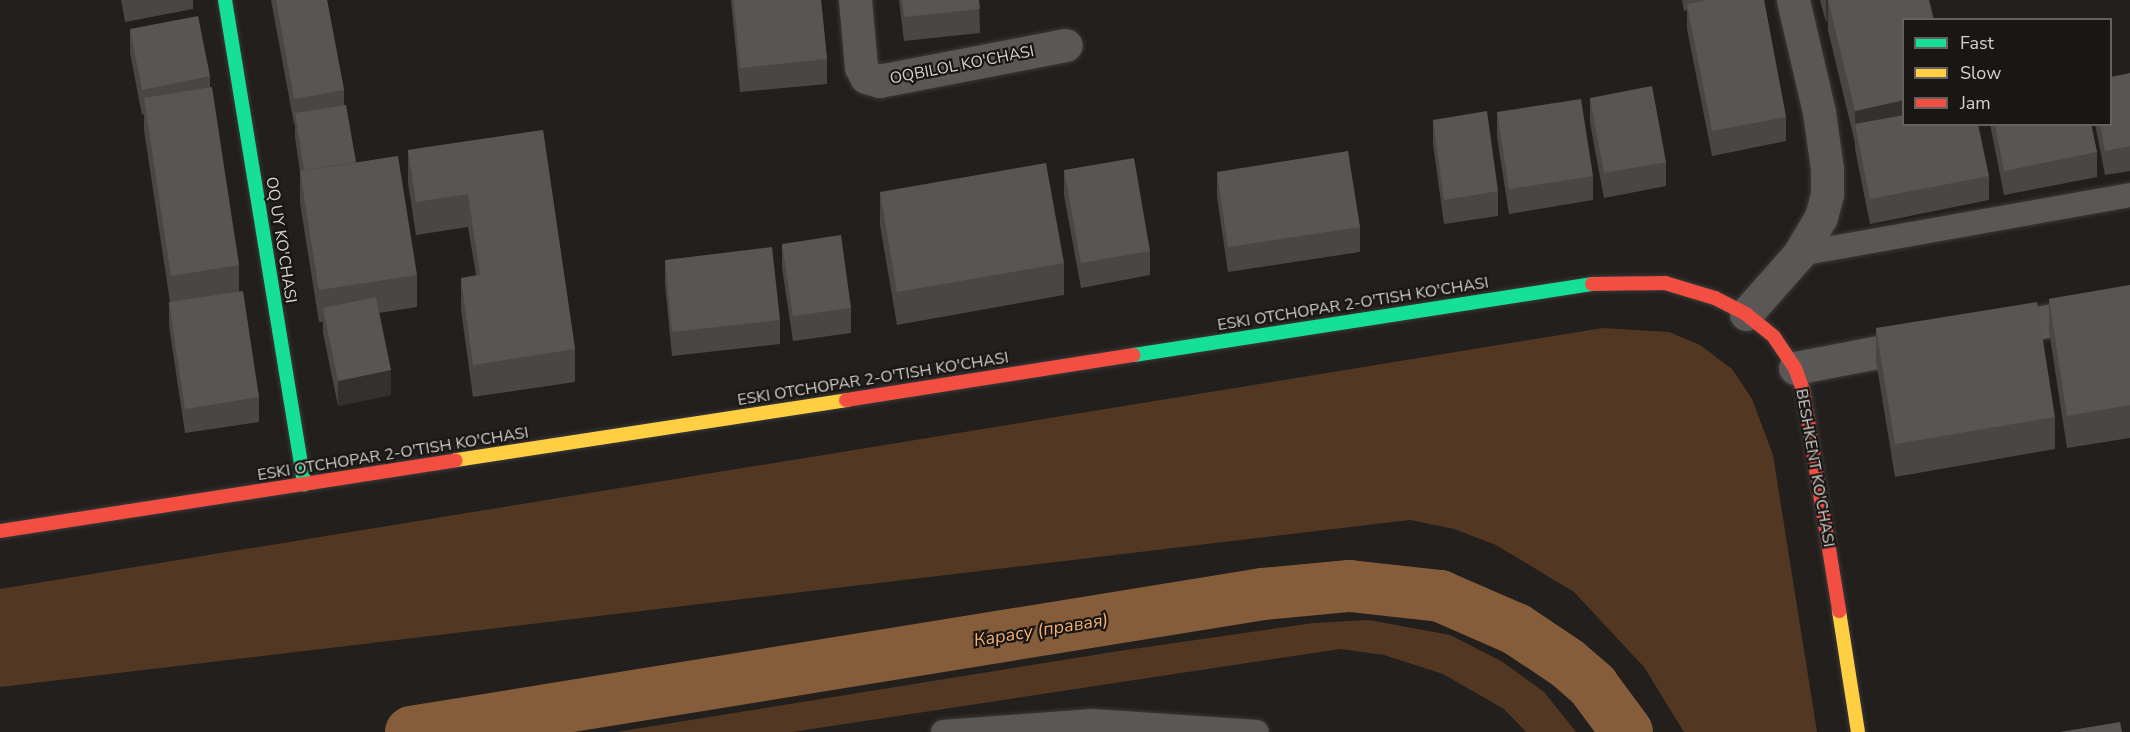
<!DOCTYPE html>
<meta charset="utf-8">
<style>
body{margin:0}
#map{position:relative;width:2130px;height:732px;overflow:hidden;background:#221f1d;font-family:"Nunito Sans",sans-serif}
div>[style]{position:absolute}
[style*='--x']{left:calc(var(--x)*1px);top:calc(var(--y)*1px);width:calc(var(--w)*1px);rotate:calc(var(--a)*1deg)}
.green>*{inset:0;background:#523822}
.canal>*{height:52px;margin:-26px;padding:0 26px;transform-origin:26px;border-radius:26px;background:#865d3a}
.roads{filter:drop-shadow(0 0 2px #3b3938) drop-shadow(0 0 2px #3b3938)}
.lane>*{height:24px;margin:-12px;padding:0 12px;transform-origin:12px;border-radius:12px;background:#5a5857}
.street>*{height:33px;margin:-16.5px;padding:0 16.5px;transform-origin:16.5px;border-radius:16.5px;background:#5a5857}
.fast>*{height:14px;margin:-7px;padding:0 7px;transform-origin:7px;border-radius:7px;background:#16e098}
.slow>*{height:14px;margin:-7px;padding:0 7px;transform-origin:7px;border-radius:7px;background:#ffcf43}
.jam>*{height:14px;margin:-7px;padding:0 7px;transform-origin:7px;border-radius:7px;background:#f24e42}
.wall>*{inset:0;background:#494745}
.shaded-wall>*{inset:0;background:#33312f}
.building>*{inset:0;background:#585654}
span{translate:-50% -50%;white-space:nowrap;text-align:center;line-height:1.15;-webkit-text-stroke:4.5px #191613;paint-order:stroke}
.street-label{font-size:16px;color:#d4d2d0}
.water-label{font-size:18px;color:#f3af76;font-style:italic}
.legend{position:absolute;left:1902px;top:18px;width:210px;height:108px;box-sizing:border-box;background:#191613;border:2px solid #64615f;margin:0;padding:8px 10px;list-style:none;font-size:18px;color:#d4d2d0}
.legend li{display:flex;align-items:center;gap:12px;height:30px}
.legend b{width:30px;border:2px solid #64615f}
</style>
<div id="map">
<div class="green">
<div style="clip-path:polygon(1603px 328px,1669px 332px,1700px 345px,1732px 369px,1752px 399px,1773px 455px,1817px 732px,1684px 732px,1644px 667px,1574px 592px,1496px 545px,1454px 529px,1410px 520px,0 687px,0 589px)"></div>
<div style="clip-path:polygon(1369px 620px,1450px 635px,1501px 661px,1544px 692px,1576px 732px,1526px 732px,1504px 709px,1443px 674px,1384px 655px,1340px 649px,792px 732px,616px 732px,1119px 651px,1313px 623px)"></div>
</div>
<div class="canal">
<div style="--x:411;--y:732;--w:863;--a:-9.2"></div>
<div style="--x:1263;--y:594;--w:87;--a:-5.3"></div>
<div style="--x:1350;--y:586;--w:91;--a:6.3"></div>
<div style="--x:1440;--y:596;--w:83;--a:23.5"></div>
<div style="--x:1516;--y:629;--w:61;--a:33.7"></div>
<div style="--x:1567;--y:663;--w:35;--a:41"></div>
<div style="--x:1593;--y:686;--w:57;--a:53.5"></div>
</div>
<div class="roads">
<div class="lane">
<div style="--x:1799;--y:254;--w:336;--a:-10.1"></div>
<div style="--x:943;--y:732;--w:150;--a:-4.2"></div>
<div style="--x:1093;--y:721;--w:164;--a:3.8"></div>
</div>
<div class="street">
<div style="--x:855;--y:0;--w:67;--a:84.9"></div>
<div style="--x:861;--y:67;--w:11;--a:63"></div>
<div style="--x:866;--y:77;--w:14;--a:17"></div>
<div style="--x:879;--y:81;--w:190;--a:-10.9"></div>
<div style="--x:1746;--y:314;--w:80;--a:-48.5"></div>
<div style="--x:1799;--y:254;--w:43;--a:-59.3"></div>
<div style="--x:1821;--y:217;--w:24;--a:-75"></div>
<div style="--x:1827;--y:194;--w:25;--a:-90"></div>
<div style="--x:1827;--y:169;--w:58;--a:-98"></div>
<div style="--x:1819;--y:112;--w:115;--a:-103.1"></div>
<div style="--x:1997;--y:330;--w:135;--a:-10.2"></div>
<div style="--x:1795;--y:368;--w:127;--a:-10.9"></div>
</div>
<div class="fast">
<div style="--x:225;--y:0;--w:491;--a:80.7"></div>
<div style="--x:1134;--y:355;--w:463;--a:-8.8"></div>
</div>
<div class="slow">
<div style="--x:456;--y:460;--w:395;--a:-8.7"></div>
<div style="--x:1839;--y:611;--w:122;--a:81.1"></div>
</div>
<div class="jam">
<div style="--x:1592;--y:284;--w:73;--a:-0.8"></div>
<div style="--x:1665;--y:283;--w:52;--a:16.7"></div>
<div style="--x:1715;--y:298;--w:35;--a:27"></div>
<div style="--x:1746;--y:314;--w:36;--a:39"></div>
<div style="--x:1774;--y:337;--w:37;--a:56"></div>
<div style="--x:1795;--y:368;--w:23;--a:70"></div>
<div style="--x:1803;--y:390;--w:224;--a:80.7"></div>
<div style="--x:846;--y:400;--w:291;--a:-8.9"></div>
<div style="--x:0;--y:531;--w:461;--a:-8.8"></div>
</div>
</div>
<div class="wall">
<div style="clip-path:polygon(121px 0,193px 0,193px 9px,125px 22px)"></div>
<div style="clip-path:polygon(271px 0,327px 0,344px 90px,344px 105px,356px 162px,417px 275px,417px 307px,379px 313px,391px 395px,338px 406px,323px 333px,323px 322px,319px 322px,300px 203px,300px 172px,295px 137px,295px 124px,294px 124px)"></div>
<div style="clip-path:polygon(731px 0,821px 0,827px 59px,827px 84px,740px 92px)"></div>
<div style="clip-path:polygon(899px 0,979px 0,980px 33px,904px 41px)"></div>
<div style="clip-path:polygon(1682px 0,1764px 0,1786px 117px,1786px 141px,1712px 156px,1687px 29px,1687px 10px,1684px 11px)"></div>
<div style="clip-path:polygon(1820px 0,1929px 0,1904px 20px,1989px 176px,1989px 200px,1870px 224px,1855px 149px,1855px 143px,1828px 30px,1828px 22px,1826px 22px)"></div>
<div style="clip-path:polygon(130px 29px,210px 76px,210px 87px,239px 265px,239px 291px,259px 397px,259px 422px,185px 433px,169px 326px,169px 302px,170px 302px,144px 130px,144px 114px,142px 115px,130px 53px)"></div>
<div style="clip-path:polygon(2130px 73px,2130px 171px,2105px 175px,2095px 124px,2110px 124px)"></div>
<div style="clip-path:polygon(1590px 98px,1666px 162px,1666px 186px,1604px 198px,1590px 123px)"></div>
<div style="clip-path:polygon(1497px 112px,1593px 176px,1593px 200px,1509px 214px,1497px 137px)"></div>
<div style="clip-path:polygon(1433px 120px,1498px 191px,1498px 216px,1444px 224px,1433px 144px)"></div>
<div style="clip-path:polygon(1990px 124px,2091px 124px,2097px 152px,2097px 177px,2004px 195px)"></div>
<div style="clip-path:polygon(543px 130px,575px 349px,575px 382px,473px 397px,461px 310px,461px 278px,476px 275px,468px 227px,416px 235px,408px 183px,408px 150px)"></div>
<div style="clip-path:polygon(1064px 170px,1150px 251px,1150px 275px,1081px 288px,1064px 195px)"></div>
<div style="clip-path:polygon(1217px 172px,1360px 227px,1360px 252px,1228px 272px,1217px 197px)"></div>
<div style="clip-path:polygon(880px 192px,1064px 263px,1064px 295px,897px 325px,880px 225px)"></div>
<div style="clip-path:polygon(782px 244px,851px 308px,851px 333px,793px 341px,782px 268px)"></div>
<div style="clip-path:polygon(665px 260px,780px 320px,780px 344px,672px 356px,665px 284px)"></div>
<div style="clip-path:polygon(2130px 285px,2130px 438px,2067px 448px,2049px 331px,2049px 299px)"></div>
<div style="clip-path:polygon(1876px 328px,2055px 417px,2055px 449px,1895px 477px,1876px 361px)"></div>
</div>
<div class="shaded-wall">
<div style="clip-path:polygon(1826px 0,1828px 0,1828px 22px,1826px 22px)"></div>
<div style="clip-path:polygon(1904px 100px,1904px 124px,1855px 125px,1855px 111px)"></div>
<div style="clip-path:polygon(391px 370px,391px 395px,338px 406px,338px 381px)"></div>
</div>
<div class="building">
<div style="clip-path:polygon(276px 0,327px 0,344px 90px,294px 99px)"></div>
<div style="clip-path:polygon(734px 0,821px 0,827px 59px,740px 68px)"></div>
<div style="clip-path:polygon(902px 0,979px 0,980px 9px,904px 17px)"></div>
<div style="clip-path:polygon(1707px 0,1764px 0,1786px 117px,1712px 131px,1687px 4px)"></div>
<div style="clip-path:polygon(1828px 0,1929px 0,1934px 20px,1904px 20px,1904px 100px,1855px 111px)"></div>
<div style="clip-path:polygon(198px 16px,210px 76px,142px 90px,130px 29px)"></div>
<div style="clip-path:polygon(2130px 73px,2130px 146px,2105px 151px,2100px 124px,2110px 124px,2110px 77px)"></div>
<div style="clip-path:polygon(1652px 86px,1666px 162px,1604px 173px,1590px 98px)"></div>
<div style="clip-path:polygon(212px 87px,239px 265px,171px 276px,144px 98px)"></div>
<div style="clip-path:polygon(1581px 99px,1593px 176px,1509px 189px,1497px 112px)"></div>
<div style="clip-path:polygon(346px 105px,356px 162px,304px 170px,295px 113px)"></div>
<div style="clip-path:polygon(1487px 111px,1498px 191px,1444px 200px,1433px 120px)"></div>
<div style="clip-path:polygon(1904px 115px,1904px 124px,1978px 124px,1989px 176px,1870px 199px,1855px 124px)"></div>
<div style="clip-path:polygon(1995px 124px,2091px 124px,2097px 152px,2004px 171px)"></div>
<div style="clip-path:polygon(543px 130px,575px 349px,473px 365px,461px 278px,480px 275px,468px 194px,416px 202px,408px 150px)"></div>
<div style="clip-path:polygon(1348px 151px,1360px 227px,1228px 247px,1217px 172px)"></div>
<div style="clip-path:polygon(398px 156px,417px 275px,319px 290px,300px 171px)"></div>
<div style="clip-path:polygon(1134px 158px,1150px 251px,1081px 263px,1064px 170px)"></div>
<div style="clip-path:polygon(1046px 163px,1064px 263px,897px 292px,880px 192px)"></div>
<div style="clip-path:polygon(841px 235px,851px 308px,793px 316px,782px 244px)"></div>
<div style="clip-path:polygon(772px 247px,780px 320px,672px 332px,665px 260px)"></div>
<div style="clip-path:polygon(2130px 285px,2130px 405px,2067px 416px,2049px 299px)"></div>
<div style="clip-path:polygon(243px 291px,259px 397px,185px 409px,169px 302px)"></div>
<div style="clip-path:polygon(376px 297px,391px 370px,338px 381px,323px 308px)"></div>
<div style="clip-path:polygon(2037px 302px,2055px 417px,1895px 444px,1876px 328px)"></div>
<div style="clip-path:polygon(2120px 722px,2122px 732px,2060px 732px)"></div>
</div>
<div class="street-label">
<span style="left:962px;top:65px;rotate:-11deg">OQBILOL KO'CHASI</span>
<span style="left:281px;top:240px;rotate:81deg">OQ UY KO'CHASI</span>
<span style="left:1353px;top:304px;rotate:-9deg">ESKI OTCHOPAR 2-O'TISH KO'CHASI</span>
<span style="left:873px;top:379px;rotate:-9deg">ESKI OTCHOPAR 2-O'TISH KO'CHASI</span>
<span style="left:393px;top:454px;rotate:-9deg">ESKI OTCHOPAR 2-O'TISH KO'CHASI</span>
<span style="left:1815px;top:468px;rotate:80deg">BESHKENT KO'CHASI</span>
</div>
<div class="water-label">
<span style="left:1041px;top:630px;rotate:-9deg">Карасу (правая)</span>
</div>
<ul class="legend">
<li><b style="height:8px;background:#16e098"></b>Fast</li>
<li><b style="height:8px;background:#ffcf43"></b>Slow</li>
<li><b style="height:8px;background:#f24e42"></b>Jam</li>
</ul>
</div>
